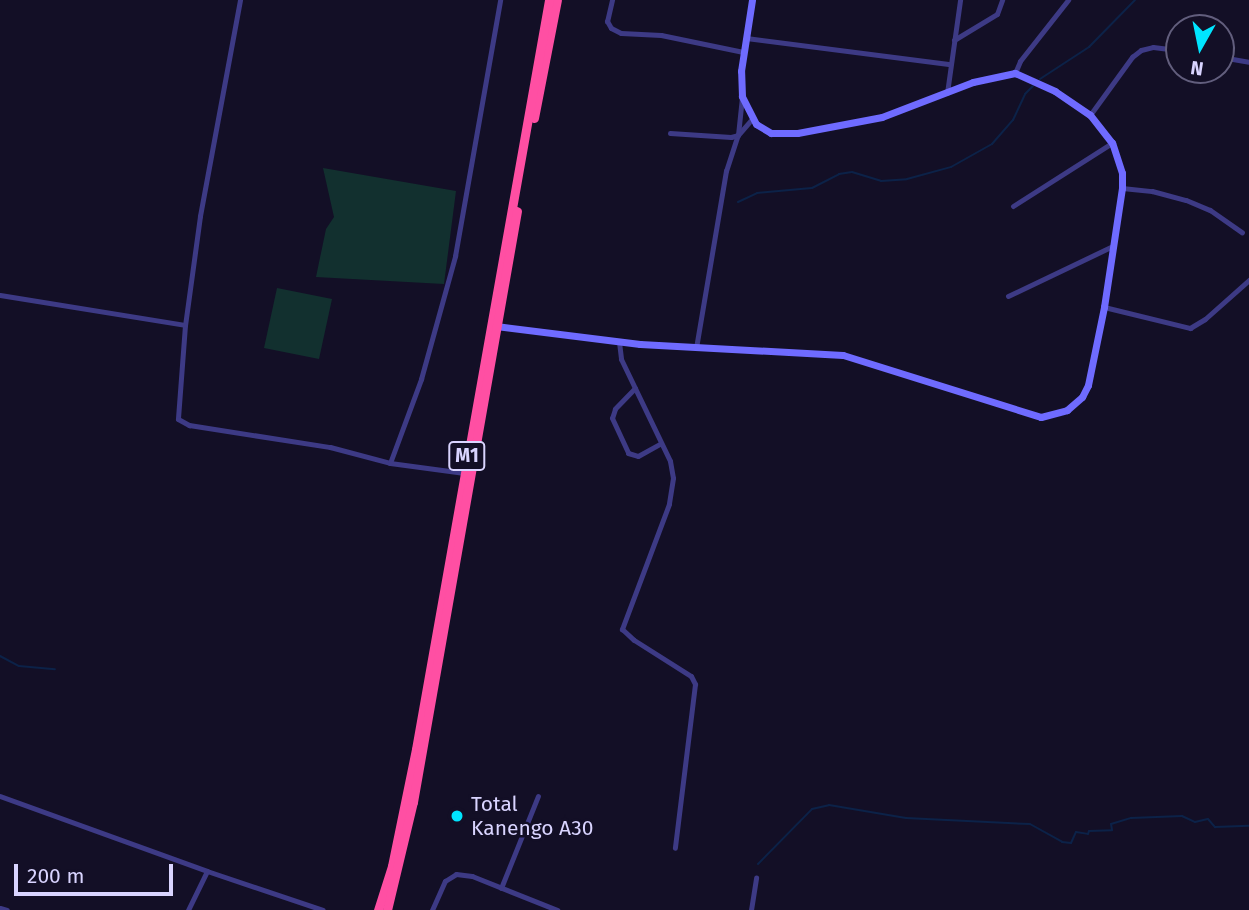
<!DOCTYPE html>
<style>
body{margin:0}
#map{position:relative;width:1249px;height:910px;overflow:hidden;background:#130f26;font-family:"Fira Sans",sans-serif}
div>[style]{position:absolute}
[style*='--x']{left:calc(var(--x)*1px);top:calc(var(--y)*1px);width:calc(var(--w)*1px);rotate:calc(var(--a)*1deg)}
.green>*{inset:0;background:#12302f}
.stream>*{height:2px;margin:-1px;padding:0 1px;transform-origin:1px;border-radius:1px;background:#0c2248}
.street>*{height:5px;margin:-2.5px;padding:0 2.5px;transform-origin:2.5px;border-radius:2.5px;background:#3d3a85}
.secondary>*{height:7px;margin:-3.5px;padding:0 3.5px;transform-origin:3.5px;border-radius:3.5px;background:#6f6bff}
.highway>*{height:9px;margin:-4.5px;padding:0 4.5px;transform-origin:4.5px;border-radius:4.5px;background:#ff4fa3}
.dots>*{width:19px;height:19px;translate:-50% -50%;box-sizing:border-box;border:4px solid #130f26;border-radius:50%}
span{translate:-50% -50%;white-space:nowrap;text-align:center;line-height:1.15;-webkit-text-stroke:5px #130f26;paint-order:stroke}
.shield-label span{padding:2px 5px;background:#130f26;border:2px solid;border-radius:5px;-webkit-text-stroke-width:0}
.shield-label{font-size:19px;color:#d9d4ff;font-weight:700}
.poi-label{font-size:21px;color:#d9d4ff}
.left{translate:0 -50%;text-align:left}
.north{position:absolute;left:1165px;top:14px;width:70px;height:70px;box-sizing:border-box;background:#130f26;border:2px solid #625e7d;border-radius:50%;rotate:189deg;font-size:19px;font-weight:700;line-height:28px;text-align:center;color:#d9d4ff}
.north::after{content:'';display:block;margin:auto;width:24px;height:32px;background:#00e5ff;clip-path:polygon(50% 0,100% 100%,50% 72%,0 100%)}
.scale{position:absolute;left:14px;top:864px;width:159px;height:32px;box-sizing:border-box;border:4px solid #d9d4ff;border-top:0;padding-left:9px;font-size:21px;line-height:24px;white-space:nowrap;color:#d9d4ff;-webkit-text-stroke:5px #130f26;paint-order:stroke}
</style>
<div id="map">
<div class="green">
<div style="clip-path:polygon(323px 168px,456px 191px,444px 284px,316px 277px,326px 229px,334px 217px)"></div>
<div style="clip-path:polygon(277px 288px,332px 299px,319px 359px,264px 348px)"></div>
</div>
<div class="stream">
<div style="--x:1040;--y:79;--w:59;--a:-33.1"></div>
<div style="--x:1089;--y:47;--w:66;--a:-45.6"></div>
<div style="--x:738;--y:202;--w:21;--a:-25"></div>
<div style="--x:757;--y:193;--w:55;--a:-5.2"></div>
<div style="--x:812;--y:188;--w:30;--a:-27"></div>
<div style="--x:839;--y:174;--w:13;--a:-9"></div>
<div style="--x:852;--y:172;--w:30;--a:17"></div>
<div style="--x:881;--y:181;--w:26;--a:-4"></div>
<div style="--x:907;--y:179;--w:46;--a:-15.3"></div>
<div style="--x:951;--y:167;--w:47;--a:-29.3"></div>
<div style="--x:992;--y:144;--w:32;--a:-49"></div>
<div style="--x:1013;--y:120;--w:29;--a:-65"></div>
<div style="--x:1025;--y:94;--w:11;--a:-45"></div>
<div style="--x:0;--y:656;--w:21;--a:28"></div>
<div style="--x:19;--y:666;--w:36;--a:5"></div>
<div style="--x:758;--y:864;--w:77;--a:-45.5"></div>
<div style="--x:812;--y:809;--w:17;--a:-13"></div>
<div style="--x:829;--y:805;--w:78;--a:9.6"></div>
<div style="--x:906;--y:818;--w:124;--a:2.8"></div>
<div style="--x:1030;--y:824;--w:37;--a:29"></div>
<div style="--x:1062;--y:842;--w:9;--a:6"></div>
<div style="--x:1071;--y:843;--w:12;--a:-66"></div>
<div style="--x:1076;--y:832;--w:12;--a:9"></div>
<div style="--x:1088;--y:834;--w:3;--a:-72"></div>
<div style="--x:1089;--y:831;--w:23;--a:-2"></div>
<div style="--x:1112;--y:830;--w:6;--a:-99"></div>
<div style="--x:1111;--y:824;--w:21;--a:-17"></div>
<div style="--x:1131;--y:818;--w:51;--a:-2.2"></div>
<div style="--x:1182;--y:816;--w:14;--a:25"></div>
<div style="--x:1195;--y:822;--w:13;--a:-13"></div>
<div style="--x:1208;--y:819;--w:11;--a:49"></div>
<div style="--x:1215;--y:827;--w:34;--a:-2"></div>
</div>
<div class="street">
<div style="--x:240;--y:0;--w:220;--a:100.5"></div>
<div style="--x:200;--y:216;--w:110;--a:97.8"></div>
<div style="--x:185;--y:325;--w:94;--a:94.3"></div>
<div style="--x:178;--y:419;--w:13;--a:29"></div>
<div style="--x:189;--y:425;--w:143;--a:8.9"></div>
<div style="--x:330;--y:447;--w:62;--a:14.9"></div>
<div style="--x:390;--y:463;--w:75;--a:7.7"></div>
<div style="--x:612;--y:0;--w:22;--a:103"></div>
<div style="--x:607;--y:21;--w:8;--a:60"></div>
<div style="--x:611;--y:28;--w:11;--a:27"></div>
<div style="--x:621;--y:33;--w:40;--a:2.9"></div>
<div style="--x:661;--y:35;--w:84;--a:11.7"></div>
<div style="--x:746;--y:38;--w:206;--a:7.3"></div>
<div style="--x:954;--y:40;--w:50;--a:-31.2"></div>
<div style="--x:997;--y:14;--w:15;--a:-70"></div>
<div style="--x:1221;--y:57;--w:28;--a:10"></div>
<div style="--x:1015;--y:73;--w:13;--a:-67"></div>
<div style="--x:1020;--y:61;--w:78;--a:-51.8"></div>
<div style="--x:947;--y:93;--w:94;--a:-82"></div>
<div style="--x:1090;--y:115;--w:72;--a:-54.1"></div>
<div style="--x:1132;--y:57;--w:11;--a:-38"></div>
<div style="--x:1141;--y:50;--w:12;--a:-14"></div>
<div style="--x:1153;--y:47;--w:26;--a:7"></div>
<div style="--x:670;--y:133;--w:61;--a:3.8"></div>
<div style="--x:731;--y:137;--w:7;--a:-16"></div>
<div style="--x:738;--y:135;--w:21;--a:-49"></div>
<div style="--x:1122;--y:188;--w:30;--a:6"></div>
<div style="--x:1152;--y:191;--w:35;--a:15"></div>
<div style="--x:1186;--y:200;--w:26;--a:23"></div>
<div style="--x:1210;--y:210;--w:39;--a:35"></div>
<div style="--x:1013;--y:206;--w:117;--a:-32.5"></div>
<div style="--x:0;--y:295;--w:187;--a:9.2"></div>
<div style="--x:1008;--y:296;--w:116;--a:-25.5"></div>
<div style="--x:1104;--y:307;--w:89;--a:13.7"></div>
<div style="--x:1190;--y:328;--w:17;--a:-31"></div>
<div style="--x:1205;--y:319;--w:59;--a:-41.6"></div>
<div style="--x:619;--y:342;--w:17;--a:83"></div>
<div style="--x:621;--y:359;--w:113;--a:64.3"></div>
<div style="--x:670;--y:461;--w:17;--a:80"></div>
<div style="--x:673;--y:478;--w:26;--a:99"></div>
<div style="--x:669;--y:504;--w:134;--a:110.6"></div>
<div style="--x:622;--y:629;--w:16;--a:43"></div>
<div style="--x:634;--y:640;--w:67;--a:32.3"></div>
<div style="--x:691;--y:676;--w:9;--a:63"></div>
<div style="--x:695;--y:684;--w:165;--a:97"></div>
<div style="--x:696;--y:348;--w:180;--a:-80.4"></div>
<div style="--x:726;--y:171;--w:38;--a:-72"></div>
<div style="--x:738;--y:135;--w:38;--a:-84"></div>
<div style="--x:635;--y:388;--w:29;--a:134"></div>
<div style="--x:615;--y:409;--w:9;--a:108"></div>
<div style="--x:612;--y:418;--w:38;--a:65"></div>
<div style="--x:628;--y:453;--w:10;--a:17"></div>
<div style="--x:638;--y:456;--w:26;--a:-29"></div>
<div style="--x:390;--y:463;--w:90;--a:-69.7"></div>
<div style="--x:421;--y:379;--w:128;--a:-74.5"></div>
<div style="--x:455;--y:256;--w:260;--a:-80"></div>
<div style="--x:0;--y:796;--w:220;--a:19.9"></div>
<div style="--x:501;--y:888;--w:99;--a:-68.1"></div>
<div style="--x:0;--y:908;--w:7;--a:16"></div>
<div style="--x:188;--y:910;--w:43;--a:-64"></div>
<div style="--x:207;--y:871;--w:122;--a:18.6"></div>
<div style="--x:432;--y:910;--w:32;--a:-66"></div>
<div style="--x:445;--y:881;--w:13;--a:-32"></div>
<div style="--x:456;--y:874;--w:16;--a:7"></div>
<div style="--x:472;--y:876;--w:92;--a:21.8"></div>
<div style="--x:751;--y:910;--w:33;--a:-81"></div>
</div>
<div class="secondary">
<div style="--x:496;--y:326;--w:145;--a:7.1"></div>
<div style="--x:640;--y:344;--w:203;--a:3.1"></div>
<div style="--x:843;--y:355;--w:207;--a:17.4"></div>
<div style="--x:1041;--y:417;--w:27;--a:-15"></div>
<div style="--x:1067;--y:410;--w:20;--a:-41"></div>
<div style="--x:1082;--y:397;--w:13;--a:-63"></div>
<div style="--x:1088;--y:385;--w:80;--a:-78.4"></div>
<div style="--x:1104;--y:307;--w:120;--a:-81.4"></div>
<div style="--x:1122;--y:188;--w:15;--a:-90"></div>
<div style="--x:1122;--y:173;--w:32;--a:-108"></div>
<div style="--x:1112;--y:143;--w:36;--a:-128"></div>
<div style="--x:1090;--y:115;--w:42;--a:-145.6"></div>
<div style="--x:1055;--y:91;--w:44;--a:-155.8"></div>
<div style="--x:1015;--y:73;--w:43;--a:167.9"></div>
<div style="--x:973;--y:82;--w:97;--a:159"></div>
<div style="--x:882;--y:117;--w:86;--a:169.3"></div>
<div style="--x:797;--y:133;--w:26;--a:180"></div>
<div style="--x:771;--y:133;--w:17;--a:-149"></div>
<div style="--x:756;--y:124;--w:31;--a:-117"></div>
<div style="--x:742;--y:96;--w:25;--a:-92"></div>
<div style="--x:741;--y:71;--w:72;--a:-81.2"></div>
</div>
<div class="highway">
<div style="--x:534;--y:118;--w:120;--a:-79"></div>
<div style="--x:378;--y:910;--w:46;--a:-72.3"></div>
<div style="--x:392;--y:866;--w:119;--a:-78.4"></div>
<div style="--x:416;--y:749;--w:761;--a:-79.93"></div>
<div style="--x:387;--y:910;--w:111;--a:-76.5"></div>
<div style="--x:413;--y:802;--w:600;--a:-80.02"></div>
</div>
<div class="dots">
<div style="left:457px;top:816px;background:#00e5ff"></div>
</div>
<div class="shield-label">
<span style="left:467px;top:456px">M1</span>
</div>
<div class="poi-label">
<span class="left" style="left:471px;top:816px">Total<br>Kanengo A30</span>
</div>
<div class="north">N</div>
<div class="scale">200 m</div>
</div>
